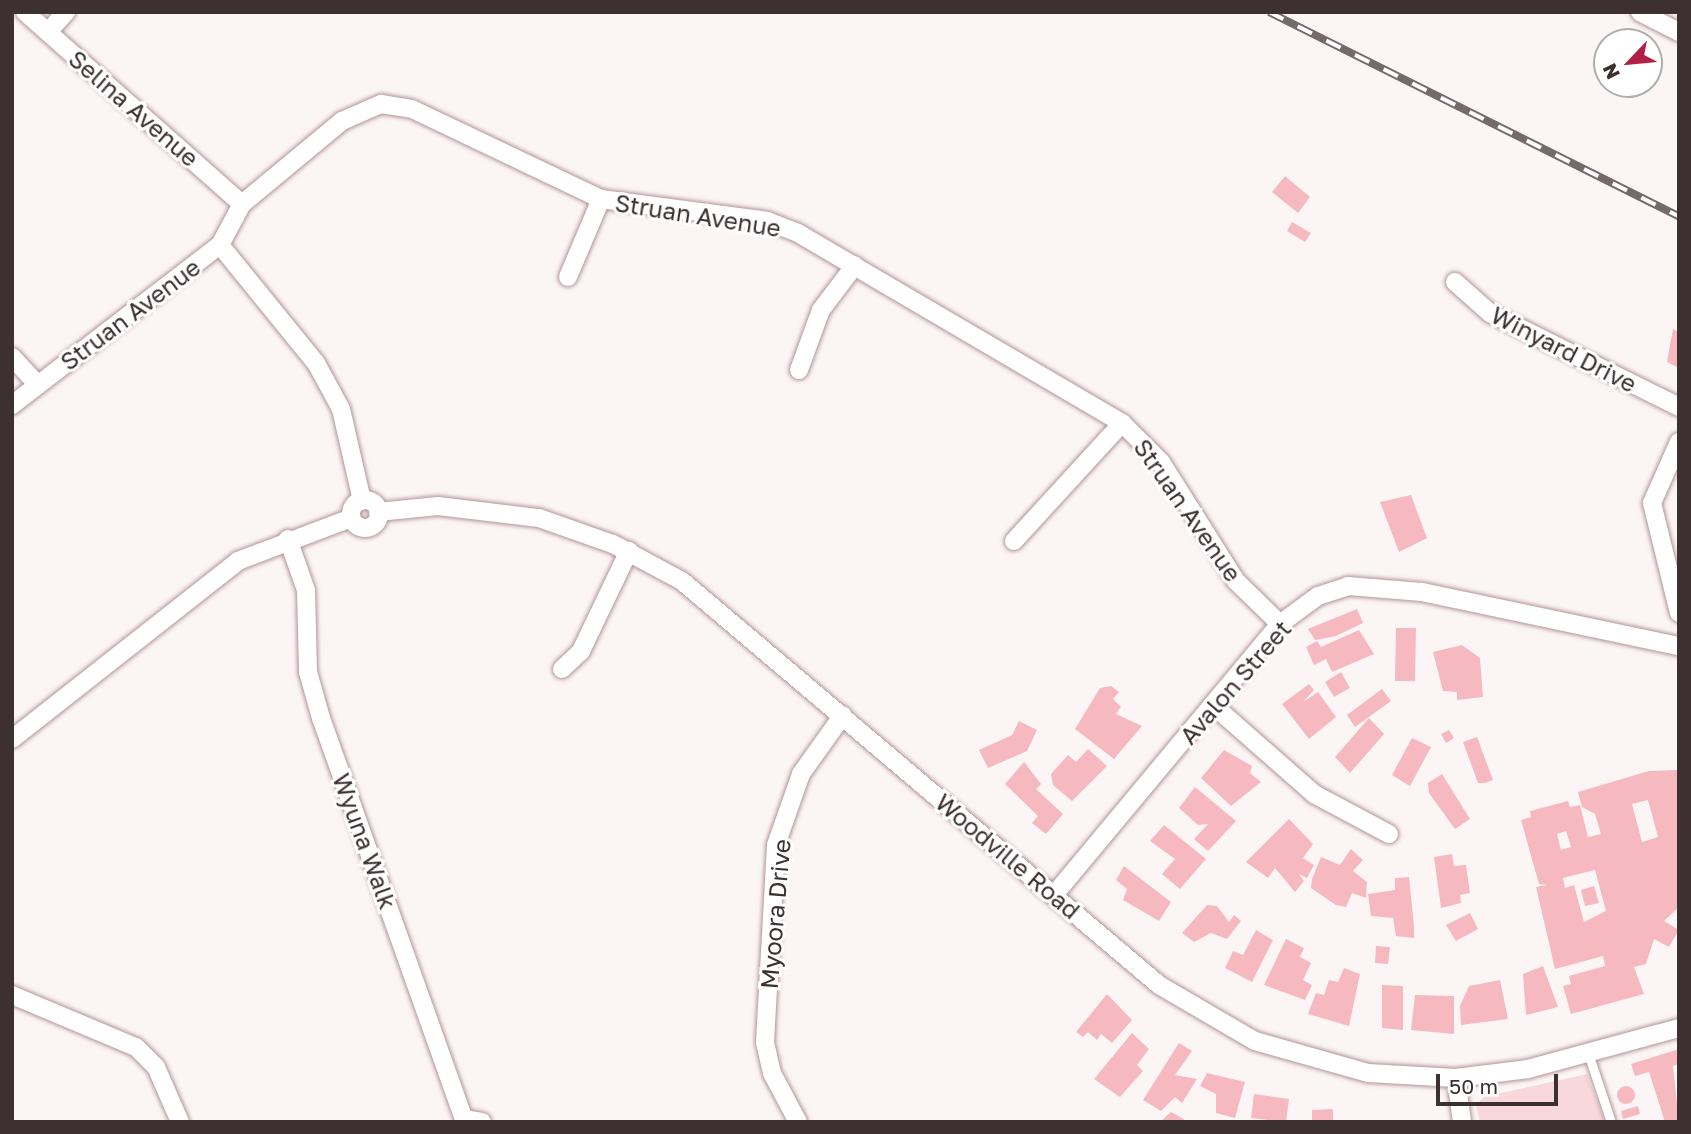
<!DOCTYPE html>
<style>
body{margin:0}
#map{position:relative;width:1691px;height:1134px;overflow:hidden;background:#fcf5f6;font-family:"Golos Text",sans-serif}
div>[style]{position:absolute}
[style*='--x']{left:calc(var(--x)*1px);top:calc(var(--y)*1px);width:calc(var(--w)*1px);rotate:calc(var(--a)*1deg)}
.green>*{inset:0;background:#f9d8db}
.building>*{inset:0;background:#f6b9bf}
.round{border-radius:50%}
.roads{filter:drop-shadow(0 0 2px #b29497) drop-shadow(0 0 2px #b29497)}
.lane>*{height:9px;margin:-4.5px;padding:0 4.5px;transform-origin:4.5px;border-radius:4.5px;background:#fff}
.street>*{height:18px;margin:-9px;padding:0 9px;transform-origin:9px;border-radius:9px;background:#fff}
.street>.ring{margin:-9px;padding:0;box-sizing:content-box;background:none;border:18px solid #fff;border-radius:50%}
.rail>*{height:8px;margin-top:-4px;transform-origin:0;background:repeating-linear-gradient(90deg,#fff 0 16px,#756a6b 0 32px);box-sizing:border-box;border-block:2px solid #756a6b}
span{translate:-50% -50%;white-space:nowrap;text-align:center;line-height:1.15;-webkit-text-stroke:6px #fff;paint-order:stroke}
.street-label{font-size:24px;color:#3c3031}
.frame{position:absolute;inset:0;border:14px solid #3c3031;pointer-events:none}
.north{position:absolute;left:1593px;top:28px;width:70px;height:70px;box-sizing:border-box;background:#fff;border:2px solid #b1acad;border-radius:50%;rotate:244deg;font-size:19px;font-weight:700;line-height:28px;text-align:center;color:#3c3031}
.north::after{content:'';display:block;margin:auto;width:24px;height:32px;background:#b22047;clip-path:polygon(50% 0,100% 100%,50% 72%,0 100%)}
.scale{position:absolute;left:1436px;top:1074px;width:122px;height:32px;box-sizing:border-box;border:4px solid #3c3031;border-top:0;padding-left:9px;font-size:21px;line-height:24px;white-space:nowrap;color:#3c3031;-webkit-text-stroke:5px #fff;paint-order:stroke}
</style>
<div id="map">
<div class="green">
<div style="clip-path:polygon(1587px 1074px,1605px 1122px,1480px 1122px,1476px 1105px,1484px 1097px)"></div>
</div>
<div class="building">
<div style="clip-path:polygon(1285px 176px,1310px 197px,1298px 213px,1272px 192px)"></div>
<div style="clip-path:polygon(1292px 222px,1311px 233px,1305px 242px,1287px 231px)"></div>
<div style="clip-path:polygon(1673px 329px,1679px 332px,1679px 368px,1667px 362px)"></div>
<div style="clip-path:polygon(1411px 495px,1427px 538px,1399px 552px,1380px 502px)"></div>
<div style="clip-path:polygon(1357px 609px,1363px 623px,1336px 636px,1315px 640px,1308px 629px)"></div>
<div style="clip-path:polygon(1396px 628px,1416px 628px,1415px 681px,1395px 681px)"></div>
<div style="clip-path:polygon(1359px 630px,1374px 654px,1332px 672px,1326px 659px,1314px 665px,1306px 647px,1317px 641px,1321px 647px)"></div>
<div style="clip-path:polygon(1462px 645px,1480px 658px,1483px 697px,1457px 700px,1457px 692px,1443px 691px,1433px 652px)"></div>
<div style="clip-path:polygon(1341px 672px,1350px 688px,1334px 697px,1325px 682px)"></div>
<div style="clip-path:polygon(1309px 684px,1314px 690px,1303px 702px,1318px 692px,1336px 717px,1309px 739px,1282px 704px)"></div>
<div style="clip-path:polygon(1111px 686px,1119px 692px,1113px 699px,1121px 707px,1116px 714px,1142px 726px,1114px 759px,1075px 729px,1100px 688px)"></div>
<div style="clip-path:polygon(1382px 689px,1391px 701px,1355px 727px,1347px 715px)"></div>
<div style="clip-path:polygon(1369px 718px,1384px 734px,1350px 773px,1335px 757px)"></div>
<div style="clip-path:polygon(1019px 721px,1037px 730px,1027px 751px,988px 768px,979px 750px,1012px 735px)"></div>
<div style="clip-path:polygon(1449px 730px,1454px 738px,1446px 743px,1441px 734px)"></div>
<div style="clip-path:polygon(1477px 737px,1493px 780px,1485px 783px,1478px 783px,1463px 742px)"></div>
<div style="clip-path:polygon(1412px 738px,1431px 747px,1410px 786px,1392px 775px)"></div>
<div style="clip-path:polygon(1088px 749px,1107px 766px,1072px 801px,1053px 785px,1051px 774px,1068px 755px,1076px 762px)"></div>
<div style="clip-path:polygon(1224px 750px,1252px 766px,1250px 773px,1261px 782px,1231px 806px,1201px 778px)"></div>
<div style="clip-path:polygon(1024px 762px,1041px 784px,1036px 789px,1063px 814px,1046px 834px,1032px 823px,1038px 816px,1005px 784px)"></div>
<div style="clip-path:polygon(evenodd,1679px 770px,1679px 907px,1664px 921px,1679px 930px,1669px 947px,1654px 939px,1646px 964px,1634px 967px,1644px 994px,1571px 1014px,1563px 986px,1571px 984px,1569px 976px,1605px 966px,1603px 956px,1555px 969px,1536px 887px,1547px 885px,1539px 884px,1521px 820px,1531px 817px,1530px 811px,1568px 801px,1570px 807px,1580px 805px,1588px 837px,1601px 834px,1595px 814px,1582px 807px,1578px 792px,1649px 771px,1679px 770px,1648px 800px,1658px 837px,1642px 842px,1632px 804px,1648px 800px,1679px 770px,1566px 831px,1571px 847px,1561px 850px,1557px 834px,1566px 831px,1679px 770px,1595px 870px,1606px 911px,1584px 922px,1574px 885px,1565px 888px,1563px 878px,1595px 870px)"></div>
<div style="clip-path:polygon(1442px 774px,1470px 819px,1455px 829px,1429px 793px,1428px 783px)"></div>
<div style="clip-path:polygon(1195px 787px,1236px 821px,1208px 851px,1194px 839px,1208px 824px,1198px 825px,1179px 808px)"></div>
<div style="clip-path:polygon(1289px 819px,1313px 844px,1303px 858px,1314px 865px,1307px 878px,1299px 874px,1304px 881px,1295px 892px,1275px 868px,1268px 878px,1246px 862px)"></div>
<div style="clip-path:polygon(1164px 825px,1206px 859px,1180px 889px,1162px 874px,1175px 859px,1150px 841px)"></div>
<div style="clip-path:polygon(1351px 849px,1363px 860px,1353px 871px,1367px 882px,1366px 898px,1352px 893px,1346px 907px,1336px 905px,1311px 888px,1312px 879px,1321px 857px,1340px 865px)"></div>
<div style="clip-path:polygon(1452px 854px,1454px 866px,1466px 865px,1470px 893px,1460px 895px,1461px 903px,1441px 908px,1434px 857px)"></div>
<div style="clip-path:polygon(1124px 866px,1171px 902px,1159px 921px,1123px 900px,1127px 889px,1116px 880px)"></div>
<div style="clip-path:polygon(1409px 877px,1414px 926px,1414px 938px,1396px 936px,1393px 918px,1371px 916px,1368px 894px,1395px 890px,1395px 878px)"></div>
<div style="clip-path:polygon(1594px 886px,1599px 903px,1585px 906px,1581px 890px)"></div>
<div style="clip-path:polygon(1207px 905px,1217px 906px,1229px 922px,1234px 915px,1241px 921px,1227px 939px,1211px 933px,1194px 942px,1182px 933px)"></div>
<div style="clip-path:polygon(1470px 913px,1478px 929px,1456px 941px,1446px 925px)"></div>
<div style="clip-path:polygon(1256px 930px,1273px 940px,1252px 982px,1225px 968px,1233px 951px,1243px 955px)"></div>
<div style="clip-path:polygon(1286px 939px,1304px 948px,1300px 957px,1311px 963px,1303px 980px,1312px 985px,1305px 1000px,1264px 985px)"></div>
<div style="clip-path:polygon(1376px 946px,1390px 947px,1388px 964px,1375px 963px)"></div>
<div style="clip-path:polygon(1543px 966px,1558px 1007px,1526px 1015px,1523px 974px)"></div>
<div style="clip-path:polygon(1344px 968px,1360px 974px,1349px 1026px,1308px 1014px,1316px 993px,1324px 995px,1329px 980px,1338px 982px)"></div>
<div style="clip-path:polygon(1500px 980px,1508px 1019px,1461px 1025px,1460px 1006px,1469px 986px)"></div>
<div style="clip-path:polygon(1382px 985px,1403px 986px,1403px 1030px,1382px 1028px)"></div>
<div style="clip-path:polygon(1107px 994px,1132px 1020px,1112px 1043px,1101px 1034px,1097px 1040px,1088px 1032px,1083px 1037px,1076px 1032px)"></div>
<div style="clip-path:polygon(1415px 995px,1454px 996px,1454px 1034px,1411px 1030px)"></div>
<div style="clip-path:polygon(1132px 1033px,1149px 1049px,1137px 1065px,1143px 1071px,1120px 1097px,1094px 1079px)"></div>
<div style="clip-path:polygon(1179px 1043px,1192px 1051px,1175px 1075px,1197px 1079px,1182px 1103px,1175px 1097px,1161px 1111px,1143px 1100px)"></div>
<div style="clip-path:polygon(1679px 1049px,1679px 1064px,1673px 1066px,1679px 1122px,1665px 1122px,1649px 1072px,1635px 1076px,1631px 1064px)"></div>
<div style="clip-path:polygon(1207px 1073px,1245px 1082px,1235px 1118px,1216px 1113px,1216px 1094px,1200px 1086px)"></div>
<div class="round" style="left:1617px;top:1086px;width:18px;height:18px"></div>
<div style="clip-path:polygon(1254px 1094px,1289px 1099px,1286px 1122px,1251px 1118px)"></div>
<div style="clip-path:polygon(1638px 1106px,1640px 1114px,1623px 1119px,1621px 1111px)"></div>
<div style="clip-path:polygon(1333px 1109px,1333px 1122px,1312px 1122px,1312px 1110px)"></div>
<div style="clip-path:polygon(1171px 1112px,1185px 1120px,1184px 1122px,1160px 1122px)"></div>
</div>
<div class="roads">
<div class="lane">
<div style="--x:1588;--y:1053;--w:73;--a:71.6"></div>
</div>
<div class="street">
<div style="--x:25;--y:12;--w:290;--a:41.5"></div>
<div style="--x:1640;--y:12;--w:44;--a:27.1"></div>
<div style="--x:48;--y:32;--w:27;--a:-48"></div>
<div style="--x:220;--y:245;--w:152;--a:50.9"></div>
<div style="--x:316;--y:363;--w:52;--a:61.5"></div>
<div style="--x:341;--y:409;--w:94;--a:77.1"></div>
<div style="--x:568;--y:277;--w:85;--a:-67.1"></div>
<div style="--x:1455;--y:282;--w:47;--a:41.5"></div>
<div style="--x:1490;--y:313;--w:211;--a:26.4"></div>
<div style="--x:12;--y:357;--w:37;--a:47"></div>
<div style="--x:799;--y:370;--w:64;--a:-69.9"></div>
<div style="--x:821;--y:310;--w:56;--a:-52.9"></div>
<div style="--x:12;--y:405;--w:262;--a:-37.6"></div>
<div style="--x:220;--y:245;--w:47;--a:-61.8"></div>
<div style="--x:242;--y:204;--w:130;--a:-39.7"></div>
<div style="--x:342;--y:121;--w:43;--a:-23.6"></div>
<div style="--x:381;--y:104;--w:31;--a:9"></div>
<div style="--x:412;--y:109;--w:209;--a:25.5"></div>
<div style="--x:601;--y:199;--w:167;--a:7.5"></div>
<div style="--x:767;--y:221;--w:33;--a:21"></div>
<div style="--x:798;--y:233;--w:376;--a:30.4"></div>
<div style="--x:1122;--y:423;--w:55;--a:45"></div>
<div style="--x:1161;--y:462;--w:141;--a:57.8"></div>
<div style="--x:1236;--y:581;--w:62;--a:44.3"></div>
<div style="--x:1679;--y:442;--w:67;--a:113.9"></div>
<div style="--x:1652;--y:503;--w:113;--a:76.2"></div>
<div class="ring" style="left:351px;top:500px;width:10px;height:10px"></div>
<div style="--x:378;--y:512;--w:60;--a:-5.7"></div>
<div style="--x:438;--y:506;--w:102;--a:6.8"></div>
<div style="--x:539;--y:518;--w:78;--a:19.4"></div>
<div style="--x:613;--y:544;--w:78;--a:28.2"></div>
<div style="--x:682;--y:581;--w:625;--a:40.26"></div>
<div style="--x:1159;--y:985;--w:111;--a:30.3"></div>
<div style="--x:1255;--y:1041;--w:117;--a:15.8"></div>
<div style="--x:1368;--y:1073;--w:88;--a:3.3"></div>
<div style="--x:1456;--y:1078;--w:73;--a:-7.1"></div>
<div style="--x:1528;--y:1069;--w:156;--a:-15.2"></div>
<div style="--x:288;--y:539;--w:54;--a:70.6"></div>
<div style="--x:306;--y:590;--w:82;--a:88.6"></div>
<div style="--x:308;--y:672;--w:48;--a:74.2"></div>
<div style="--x:321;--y:718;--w:426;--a:70.4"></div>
<div style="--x:464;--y:1119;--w:18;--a:9"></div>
<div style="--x:1014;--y:541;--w:160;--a:-47.5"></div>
<div style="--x:562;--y:669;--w:26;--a:-43"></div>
<div style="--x:581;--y:651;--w:111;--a:-64.4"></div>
<div style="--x:1214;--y:706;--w:133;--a:41.3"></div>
<div style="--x:1314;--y:794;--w:85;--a:28.1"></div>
<div style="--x:12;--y:739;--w:288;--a:-38.2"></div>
<div style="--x:238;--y:561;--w:121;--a:-20.8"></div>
<div style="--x:1054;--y:895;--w:353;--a:-50.2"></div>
<div style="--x:1280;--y:624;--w:47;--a:-36.4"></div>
<div style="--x:1318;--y:596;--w:32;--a:-18"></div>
<div style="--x:1348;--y:586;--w:74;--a:4.6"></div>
<div style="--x:1422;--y:592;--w:263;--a:11.9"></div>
<div style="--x:12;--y:995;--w:134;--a:22.8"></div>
<div style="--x:136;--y:1047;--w:28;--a:45"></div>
<div style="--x:156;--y:1067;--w:60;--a:66.4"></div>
<div style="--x:1456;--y:1078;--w:44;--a:82.2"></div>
<div style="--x:798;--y:1122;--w:55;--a:-118"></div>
<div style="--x:772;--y:1073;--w:32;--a:-103"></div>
<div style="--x:765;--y:1042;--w:197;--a:-86.8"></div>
<div style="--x:776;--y:845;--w:75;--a:-70.6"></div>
<div style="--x:801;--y:774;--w:72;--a:-54.6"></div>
</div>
</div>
<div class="rail">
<div style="--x:1269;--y:12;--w:458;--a:26.5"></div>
</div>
<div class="street-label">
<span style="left:134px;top:108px;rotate:41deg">Selina Avenue</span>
<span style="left:698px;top:215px;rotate:9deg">Struan Avenue</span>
<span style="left:130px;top:314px;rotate:-37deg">Struan Avenue</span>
<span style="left:1564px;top:349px;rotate:27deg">Winyard Drive</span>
<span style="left:1188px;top:510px;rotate:55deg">Struan Avenue</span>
<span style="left:1235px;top:682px;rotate:-49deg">Avalon Street</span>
<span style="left:365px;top:841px;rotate:70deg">Wyuna Walk</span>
<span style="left:1008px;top:856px;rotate:40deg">Woodville Road</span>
<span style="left:775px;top:914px;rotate:-85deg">Myoora Drive</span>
</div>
<div class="frame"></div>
<div class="north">N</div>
<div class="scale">50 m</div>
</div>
